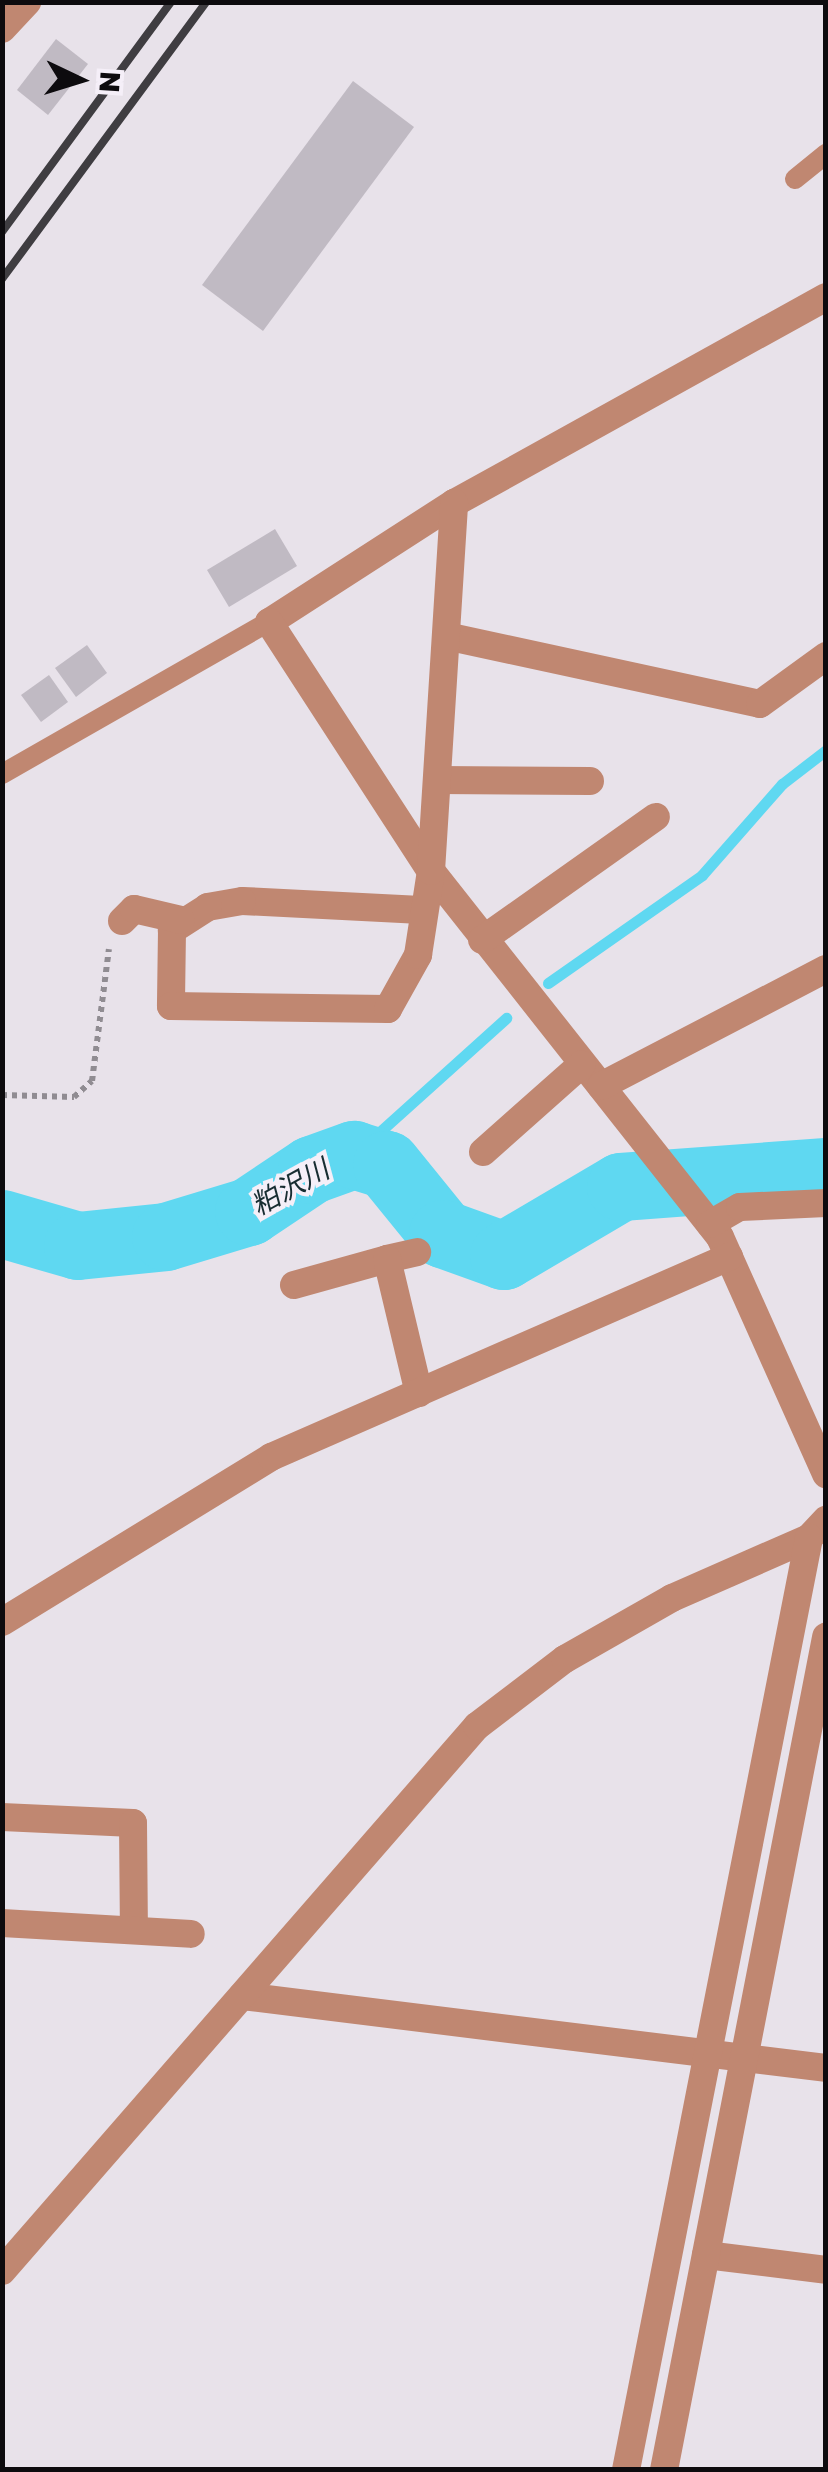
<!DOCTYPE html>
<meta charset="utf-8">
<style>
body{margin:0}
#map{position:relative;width:828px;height:2472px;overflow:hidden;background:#e8e2ea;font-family:"Golos Text","Noto Sans JP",sans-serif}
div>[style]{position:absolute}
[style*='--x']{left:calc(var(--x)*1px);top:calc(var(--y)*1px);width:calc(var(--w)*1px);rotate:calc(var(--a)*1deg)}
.stream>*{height:11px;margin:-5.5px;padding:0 5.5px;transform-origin:5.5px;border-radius:5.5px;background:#5fd8f1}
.river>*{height:68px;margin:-34px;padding:0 34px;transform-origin:34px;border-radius:34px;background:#5fd8f1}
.building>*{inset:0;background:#c0bac3}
.path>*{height:6px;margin-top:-3px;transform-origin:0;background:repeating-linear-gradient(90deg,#908c92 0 5px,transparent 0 10px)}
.service>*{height:20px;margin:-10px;padding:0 10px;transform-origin:10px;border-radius:10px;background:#c08771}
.minor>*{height:28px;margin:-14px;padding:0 14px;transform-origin:14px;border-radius:14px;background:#c08771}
.rail>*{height:8px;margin:-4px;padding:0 4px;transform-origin:4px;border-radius:4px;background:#3f3d41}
span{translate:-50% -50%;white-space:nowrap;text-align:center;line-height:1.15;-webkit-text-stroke:8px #f5eff8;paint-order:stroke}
.water-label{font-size:28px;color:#182d32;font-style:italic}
.frame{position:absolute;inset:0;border:5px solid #0d0b0e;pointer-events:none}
.north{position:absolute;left:30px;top:30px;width:100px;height:100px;-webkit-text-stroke:8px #f5eff8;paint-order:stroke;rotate:94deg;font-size:28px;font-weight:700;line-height:40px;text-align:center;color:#0d0b0e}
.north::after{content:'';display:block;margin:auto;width:35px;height:45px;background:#0d0b0e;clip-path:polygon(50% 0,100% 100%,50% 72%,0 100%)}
</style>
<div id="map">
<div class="stream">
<div style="--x:548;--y:983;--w:188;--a:-35"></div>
<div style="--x:702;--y:875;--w:121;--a:-48.7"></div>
<div style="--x:782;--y:784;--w:56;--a:-37.7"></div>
<div style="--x:354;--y:1155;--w:205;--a:-42"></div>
</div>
<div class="river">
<div style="--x:2;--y:1224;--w:79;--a:16.1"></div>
<div style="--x:78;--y:1246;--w:88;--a:-5.8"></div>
<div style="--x:166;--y:1237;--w:87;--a:-16.8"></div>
<div style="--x:249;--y:1212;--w:76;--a:-33.7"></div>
<div style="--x:312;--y:1170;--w:45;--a:-19.7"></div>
<div style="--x:354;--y:1155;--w:34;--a:17"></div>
<div style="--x:387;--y:1165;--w:89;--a:50.9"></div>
<div style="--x:443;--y:1234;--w:65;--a:19.8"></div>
<div style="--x:504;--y:1256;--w:136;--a:-30.5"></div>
<div style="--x:621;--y:1187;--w:206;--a:-4.2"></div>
</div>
<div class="building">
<div style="clip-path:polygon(56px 39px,88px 64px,48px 115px,17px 90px)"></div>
<div style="clip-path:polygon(353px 81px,414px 127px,263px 331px,202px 285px)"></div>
<div style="clip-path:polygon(275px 529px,297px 566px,229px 607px,207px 570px)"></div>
<div style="clip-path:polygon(87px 645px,107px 673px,76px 697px,55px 668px)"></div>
<div style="clip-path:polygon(49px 675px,68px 702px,41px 722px,21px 695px)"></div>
</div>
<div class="path">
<div style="--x:2;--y:1095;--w:72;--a:1.6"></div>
<div style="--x:74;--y:1097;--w:24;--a:-42"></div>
<div style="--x:92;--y:1081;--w:133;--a:-82.7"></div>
</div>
<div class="service">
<div style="--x:795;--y:179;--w:40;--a:-39"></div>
<div style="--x:2;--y:774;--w:307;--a:-29.7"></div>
</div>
<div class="minor">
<div style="--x:2;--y:29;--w:37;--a:-47"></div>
<div style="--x:826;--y:297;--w:425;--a:151"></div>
<div style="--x:454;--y:503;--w:220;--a:147.2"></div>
<div style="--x:269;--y:622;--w:297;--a:57"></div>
<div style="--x:431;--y:871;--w:466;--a:51.7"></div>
<div style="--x:720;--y:1237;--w:260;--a:65.9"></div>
<div style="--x:446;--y:636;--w:321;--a:12.2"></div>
<div style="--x:760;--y:704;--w:82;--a:-36"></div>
<div style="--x:437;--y:780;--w:153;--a:0.4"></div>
<div style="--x:421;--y:910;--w:179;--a:-177.1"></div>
<div style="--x:242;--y:901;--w:35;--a:170"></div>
<div style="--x:208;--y:907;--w:43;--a:147.4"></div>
<div style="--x:172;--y:930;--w:76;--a:90.8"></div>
<div style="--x:171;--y:1006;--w:217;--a:0.8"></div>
<div style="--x:388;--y:1009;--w:62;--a:-60.9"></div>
<div style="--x:418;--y:955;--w:85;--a:-81.2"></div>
<div style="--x:431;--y:871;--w:369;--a:-86.4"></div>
<div style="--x:122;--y:921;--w:17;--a:-45"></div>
<div style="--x:134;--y:909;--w:48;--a:13.2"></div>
<div style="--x:482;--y:940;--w:213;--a:-35.3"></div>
<div style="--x:601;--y:1086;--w:254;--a:-27.5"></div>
<div style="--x:483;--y:1152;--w:132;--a:-41.6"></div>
<div style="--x:710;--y:1224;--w:34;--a:-30"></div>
<div style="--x:740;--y:1207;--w:86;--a:-2.7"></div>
<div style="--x:387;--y:1259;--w:31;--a:-13"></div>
<div style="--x:294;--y:1285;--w:97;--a:-15.6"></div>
<div style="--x:387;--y:1259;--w:138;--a:76.6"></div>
<div style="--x:2;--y:1622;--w:316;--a:-31.5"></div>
<div style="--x:271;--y:1457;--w:500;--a:-23.6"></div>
<div style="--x:2;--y:1817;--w:131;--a:2.6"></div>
<div style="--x:133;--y:1823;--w:106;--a:89.5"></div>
<div style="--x:2;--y:1923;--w:189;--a:3.3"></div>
<div style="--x:242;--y:1996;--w:588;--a:7.03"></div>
<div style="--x:706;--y:2255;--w:121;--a:7.1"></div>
<div style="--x:2;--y:2271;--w:723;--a:-48.93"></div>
<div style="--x:477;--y:1726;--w:111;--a:-37.3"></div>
<div style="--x:565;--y:1659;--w:123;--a:-29.7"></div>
<div style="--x:672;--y:1598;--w:150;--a:-23.7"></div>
<div style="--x:809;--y:1538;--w:25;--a:-47"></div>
<div style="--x:626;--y:2470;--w:950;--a:-78.89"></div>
<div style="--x:664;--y:2470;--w:849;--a:-78.99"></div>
</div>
<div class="rail">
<div style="--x:2;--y:232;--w:285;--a:-53.7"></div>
<div style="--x:2;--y:279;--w:344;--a:-53.6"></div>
</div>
<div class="water-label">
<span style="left:290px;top:1187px;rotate:-29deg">粕沢川</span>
</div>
<div class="frame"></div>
<div class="north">N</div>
</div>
